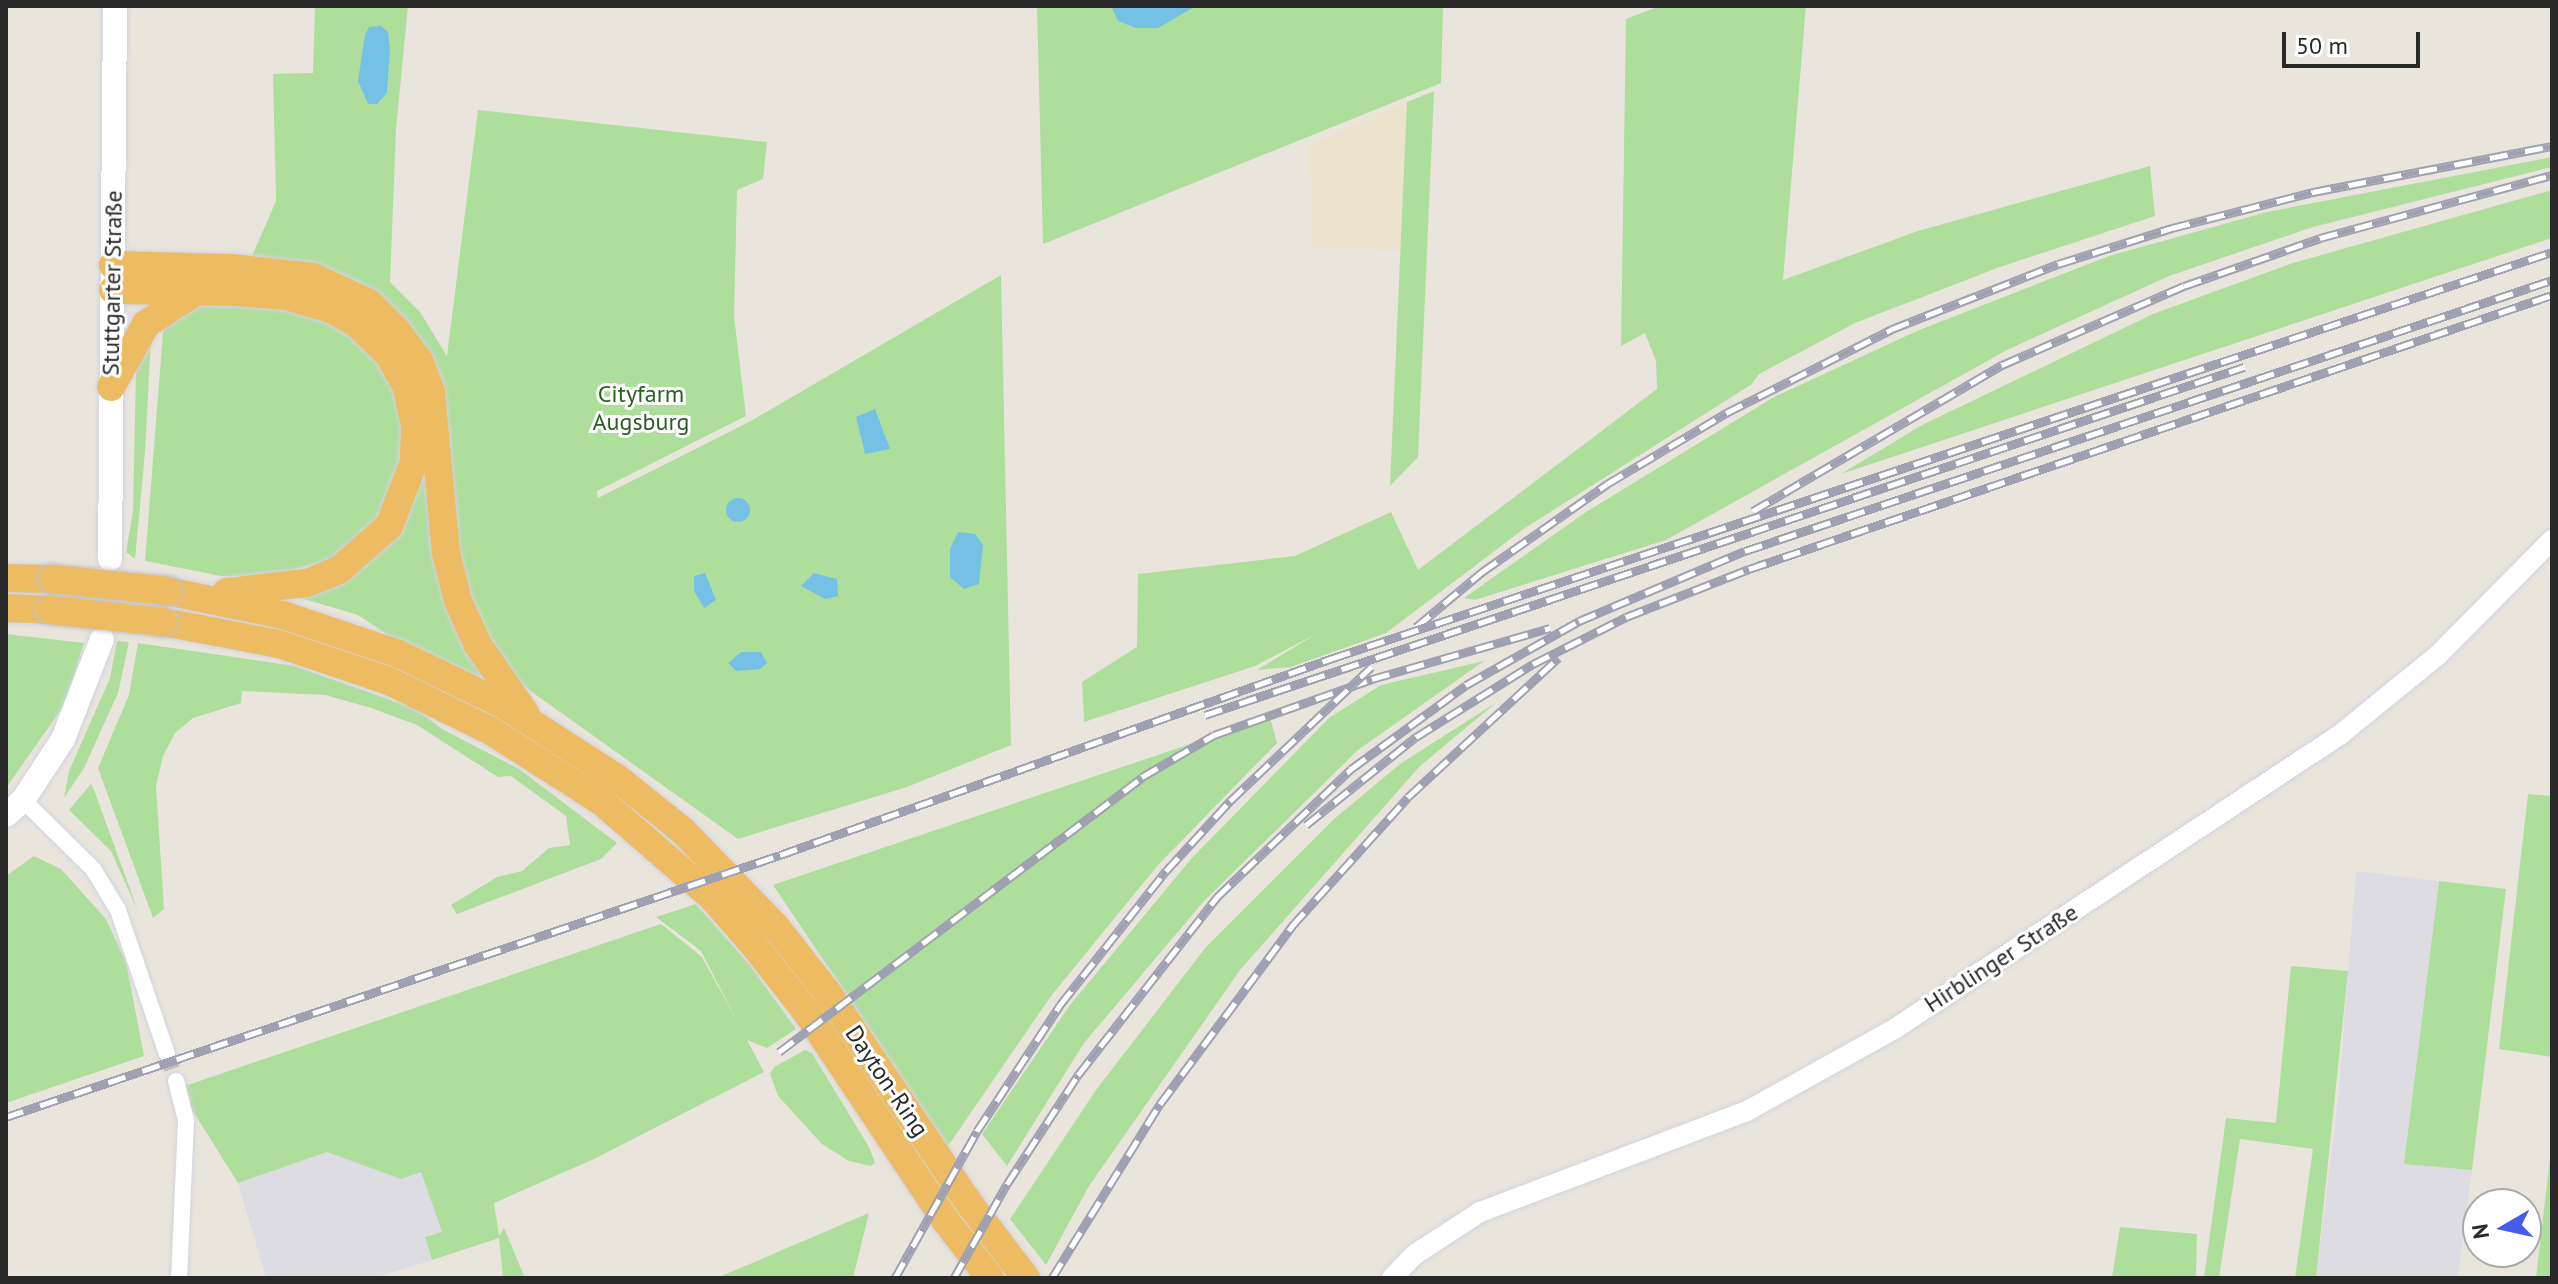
<!DOCTYPE html>
<meta charset="utf-8">
<style>
body{margin:0}
#map{position:relative;width:2558px;height:1284px;overflow:hidden;background:#eae5dc;font-family:"PT Sans",sans-serif}
div>[style]{position:absolute}
[style*='--x']{left:calc(var(--x)*1px);top:calc(var(--y)*1px);width:calc(var(--w)*1px);rotate:calc(var(--a)*1deg)}
.industrial>*{inset:0;background:#dedce3}
.education>*{inset:0;background:#ebe3cc}
.green>*{inset:0;background:#aede9c}
.water>*{inset:0;background:#75c1e6}
.round{border-radius:50%}
.minor-tunnel>*{height:16px;margin-top:-8px;transform-origin:0;background:repeating-linear-gradient(90deg,#c3bfb8 0 16px,transparent 0 24px)}
.roads{filter:drop-shadow(0 0 2px #d1d3e1) drop-shadow(0 0 2px #d1d3e1)}
.minor>*{height:16px;margin:-8px;padding:0 8px;transform-origin:8px;border-radius:8px;background:#fff}
.tertiary>*{height:20px;margin:-10px;padding:0 10px;transform-origin:10px;border-radius:10px;background:#fff}
.secondary>*{height:24px;margin:-12px;padding:0 12px;transform-origin:12px;border-radius:12px;background:#fff}
.trunk>*{height:28px;margin:-14px;padding:0 14px;transform-origin:14px;border-radius:14px;background:#edbc62}
.rail>*{height:9px;margin-top:-4.5px;transform-origin:0;background:repeating-linear-gradient(90deg,#fff 0 18px,#9fa1b2 0 36px);box-sizing:border-box;border-block:2px solid #9fa1b2}
.bridges{filter:drop-shadow(0 0 2px #c3c3c3) drop-shadow(0 0 2px #c3c3c3)}
.trunk-bridge>*{height:28px;margin:-14px;padding:0 14px;transform-origin:14px;border-radius:14px;background:#edbc62}
span{translate:-50% -50%;white-space:nowrap;text-align:center;line-height:1.15;-webkit-text-stroke:6px #fff;paint-order:stroke}
.street-label{font-size:24px;color:#292929}
.park-label{font-size:24px;color:#28611f}
.frame{position:absolute;inset:0;border:8px solid #292929;pointer-events:none}
.north{position:absolute;left:2462px;top:1188px;width:80px;height:80px;box-sizing:border-box;background:#fff;border:2px solid #a9a9a9;border-radius:50%;rotate:261deg;font-size:22px;font-weight:700;line-height:32px;text-align:center;color:#292929}
.north::after{content:'';display:block;margin:auto;width:28px;height:36px;background:#465bed;clip-path:polygon(50% 0,100% 100%,50% 72%,0 100%)}
.scale{position:absolute;left:2282px;top:32px;width:138px;height:36px;box-sizing:border-box;border:4px solid #292929;border-top:0;padding-left:10px;font-size:24px;line-height:28px;white-space:nowrap;color:#292929;-webkit-text-stroke:6px #fff;paint-order:stroke}
</style>
<div id="map">
<div class="industrial">
<div style="clip-path:polygon(2356px 871px,2439px 881px,2404px 1164px,2472px 1170px,2458px 1278px,2316px 1278px,2338px 1100px)"></div>
<div style="clip-path:polygon(328px 1152px,401px 1179px,421px 1171px,442px 1232px,425px 1238px,432px 1260px,374px 1278px,266px 1278px,238px 1183px)"></div>
</div>
<div class="education">
<div style="clip-path:polygon(1407px 102px,1404px 251px,1313px 246px,1309px 145px)"></div>
</div>
<div class="green">
<div style="clip-path:polygon(315px 6px,408px 6px,396px 129px,390px 282px,420px 312px,447px 356px,478px 110px,767px 142px,763px 179px,737px 190px,734px 316px,746px 416px,597px 491px,598px 498px,749px 422px,1001px 275px,1011px 745px,907px 787px,738px 839px,525px 687px,496px 655px,474px 616px,377px 295px,332px 270px,252px 256px,276px 201px,273px 74px,313px 73px)"></div>
<div style="clip-path:polygon(1037px 6px,1443px 6px,1441px 83px,1043px 244px)"></div>
<div style="clip-path:polygon(1660px 6px,1806px 6px,1783px 280px,1918px 231px,2150px 166px,2155px 216px,2000px 267px,1855px 323px,1759px 374px,1752px 384px,1525px 528px,1386px 633px,1291px 667px,1257px 670px,1316px 634px,1255px 666px,1084px 722px,1082px 682px,1137px 647px,1138px 574px,1295px 556px,1391px 512px,1418px 570px,1657px 389px,1656px 361px,1645px 333px,1621px 346px,1626px 19px)"></div>
<div style="clip-path:polygon(1434px 91px,1418px 457px,1390px 486px,1407px 102px)"></div>
<div style="clip-path:polygon(2552px 157px,2552px 167px,2313px 227px,2169px 276px,2007px 350px,1666px 540px,1475px 600px,1464px 598px,1586px 512px,1774px 397px,1919px 330px,2109px 256px,2267px 212px)"></div>
<div style="clip-path:polygon(2552px 190px,2552px 238px,1841px 474px,1922px 425px,2153px 314px,2293px 263px)"></div>
<div style="clip-path:polygon(156px 274px,257px 278px,312px 287px,358px 308px,392px 340px,424px 404px,441px 584px,456px 627px,496px 685px,397px 641px,358px 615px,294px 596px,345px 577px,369px 560px,401px 520px,416px 491px,424px 437px,419px 407px,406px 371px,386px 341px,349px 309px,312px 292px,249px 283px,156px 281px)"></div>
<div style="clip-path:polygon(201px 302px,318px 312px,370px 346px,396px 384px,404px 451px,389px 501px,368px 532px,333px 559px,269px 576px,221px 576px,145px 561px,164px 320px)"></div>
<div style="clip-path:polygon(151px 337px,145px 452px,135px 559px,126px 552px,133px 512px,136px 371px)"></div>
<div style="clip-path:polygon(6px 634px,84px 643px,65px 704px,6px 788px)"></div>
<div style="clip-path:polygon(117px 641px,129px 642px,118px 693px,84px 768px,64px 798px,69px 771px,110px 678px)"></div>
<div style="clip-path:polygon(138px 643px,295px 666px,416px 709px,442px 729px,519px 769px,617px 843px,601px 859px,457px 914px,451px 905px,497px 877px,522px 871px,549px 848px,570px 845px,566px 816px,511px 776px,498px 777px,417px 725px,371px 708px,325px 695px,242px 691px,241px 703px,193px 718px,175px 733px,163px 756px,156px 786px,164px 909px,153px 918px,98px 768px,129px 695px)"></div>
<div style="clip-path:polygon(1484px 661px,1358px 750px,1204px 901px,1084px 1043px,1007px 1166px,982px 1134px,1070px 1005px,1191px 859px,1329px 718px,1381px 685px)"></div>
<div style="clip-path:polygon(1497px 702px,1420px 766px,1240px 970px,1089px 1186px,1046px 1265px,1010px 1219px,1096px 1090px,1206px 947px,1334px 819px,1400px 764px)"></div>
<div style="clip-path:polygon(1270px 717px,1277px 743px,1158px 865px,1051px 996px,948px 1146px,773px 885px)"></div>
<div style="clip-path:polygon(91px 784px,94px 790px,138px 911px,111px 851px,69px 810px)"></div>
<div style="clip-path:polygon(2528px 794px,2552px 796px,2552px 1057px,2499px 1049px)"></div>
<div style="clip-path:polygon(34px 856px,61px 869px,106px 919px,126px 962px,144px 1056px,6px 1103px,6px 876px)"></div>
<div style="clip-path:polygon(2439px 881px,2506px 889px,2472px 1170px,2404px 1164px)"></div>
<div style="clip-path:polygon(696px 904px,750px 965px,796px 1029px,767px 1048px,747px 1040px,764px 1072px,594px 1159px,494px 1203px,499px 1236px,504px 1228px,525px 1278px,503px 1278px,499px 1238px,432px 1260px,425px 1237px,442px 1232px,421px 1172px,401px 1179px,327px 1152px,238px 1183px,191px 1108px,185px 1086px,661px 924px,702px 957px,737px 1021px,701px 951px,656px 917px)"></div>
<div style="clip-path:polygon(2291px 966px,2348px 971px,2316px 1278px,2295px 1278px,2313px 1149px,2240px 1139px,2219px 1278px,2204px 1278px,2226px 1118px,2276px 1123px)"></div>
<div style="clip-path:polygon(805px 1050px,812px 1053px,869px 1147px,875px 1163px,871px 1166px,849px 1161px,822px 1144px,778px 1096px,770px 1074px,774px 1067px)"></div>
<div style="clip-path:polygon(2552px 1141px,2552px 1278px,2536px 1278px)"></div>
<div style="clip-path:polygon(869px 1213px,853px 1278px,717px 1278px)"></div>
<div style="clip-path:polygon(2120px 1227px,2197px 1234px,2196px 1278px,2112px 1278px)"></div>
</div>
<div class="water">
<div style="clip-path:polygon(1111px 6px,1196px 6px,1158px 28px,1136px 28px,1118px 21px)"></div>
<div style="clip-path:polygon(381px 26px,388px 32px,390px 48px,387px 93px,377px 104px,368px 104px,358px 81px,365px 35px,369px 27px)"></div>
<div style="clip-path:polygon(875px 409px,890px 449px,865px 454px,856px 417px)"></div>
<div class="round" style="left:726px;top:498px;width:24px;height:24px"></div>
<div style="clip-path:polygon(958px 532px,975px 534px,983px 545px,979px 584px,964px 589px,950px 577px,950px 549px)"></div>
<div style="clip-path:polygon(705px 573px,716px 600px,704px 608px,694px 591px,694px 576px)"></div>
<div style="clip-path:polygon(814px 573px,837px 579px,838px 596px,825px 599px,801px 586px)"></div>
<div style="clip-path:polygon(741px 652px,761px 652px,767px 663px,760px 669px,736px 671px,728px 663px)"></div>
</div>
<div class="minor-tunnel">
<div style="--x:167;--y:1054;--w:28;--a:72"></div>
</div>
<div class="roads">
<div class="minor">
<div style="--x:23;--y:800;--w:98;--a:44.6"></div>
<div style="--x:93;--y:869;--w:48;--a:58.6"></div>
<div style="--x:118;--y:910;--w:152;--a:71.2"></div>
<div style="--x:176;--y:1081;--w:40;--a:75.6"></div>
<div style="--x:186;--y:1120;--w:158;--a:92.5"></div>
</div>
<div class="tertiary">
<div style="--x:1392;--y:1278;--w:32;--a:-46"></div>
<div style="--x:1414;--y:1255;--w:79;--a:-33.1"></div>
<div style="--x:1480;--y:1212;--w:285;--a:-20.7"></div>
<div style="--x:1747;--y:1111;--w:171;--a:-29.1"></div>
<div style="--x:1896;--y:1028;--w:533;--a:-33.45"></div>
<div style="--x:2341;--y:734;--w:125;--a:-39.2"></div>
<div style="--x:2438;--y:655;--w:162;--a:-45.3"></div>
</div>
<div class="secondary">
<div style="--x:110;--y:559;--w:553;--a:-89.48"></div>
<div style="--x:6;--y:815;--w:23;--a:-41"></div>
<div style="--x:23;--y:800;--w:73;--a:-56.7"></div>
<div style="--x:63;--y:739;--w:107;--a:-68.7"></div>
</div>
<div class="trunk">
<div style="--x:113;--y:265;--w:118;--a:1.5"></div>
<div style="--x:231;--y:268;--w:82;--a:6.3"></div>
<div style="--x:313;--y:277;--w:62;--a:24.9"></div>
<div style="--x:369;--y:303;--w:38;--a:45"></div>
<div style="--x:396;--y:330;--w:38;--a:53"></div>
<div style="--x:419;--y:360;--w:34;--a:69"></div>
<div style="--x:431;--y:392;--w:162;--a:84.7"></div>
<div style="--x:446;--y:553;--w:49;--a:76"></div>
<div style="--x:458;--y:601;--w:48;--a:65.6"></div>
<div style="--x:478;--y:645;--w:83;--a:55.3"></div>
<div style="--x:113;--y:290;--w:125;--a:0.9"></div>
<div style="--x:238;--y:292;--w:48;--a:4.8"></div>
<div style="--x:286;--y:296;--w:47;--a:16.1"></div>
<div style="--x:331;--y:309;--w:30;--a:30"></div>
<div style="--x:357;--y:324;--w:45;--a:44.1"></div>
<div style="--x:389;--y:355;--w:38;--a:61"></div>
<div style="--x:407;--y:388;--w:39;--a:78"></div>
<div style="--x:415;--y:426;--w:36;--a:92"></div>
<div style="--x:414;--y:462;--w:69;--a:111.3"></div>
<div style="--x:389;--y:526;--w:67;--a:138.7"></div>
<div style="--x:339;--y:570;--w:35;--a:158"></div>
<div style="--x:306;--y:583;--w:80;--a:173.5"></div>
<div style="--x:111;--y:387;--w:72;--a:-60.9"></div>
<div style="--x:146;--y:324;--w:61;--a:-32.9"></div>
<div style="--x:6;--y:578;--w:47;--a:1.2"></div>
<div style="--x:167;--y:591;--w:118;--a:11.7"></div>
<div style="--x:283;--y:615;--w:122;--a:18.6"></div>
<div style="--x:399;--y:654;--w:114;--a:25.9"></div>
<div style="--x:502;--y:704;--w:137;--a:32.8"></div>
<div style="--x:617;--y:778;--w:85;--a:38.8"></div>
<div style="--x:683;--y:831;--w:134;--a:45.9"></div>
<div style="--x:776;--y:927;--w:83;--a:51.9"></div>
<div style="--x:827;--y:992;--w:253;--a:56.1"></div>
<div style="--x:968;--y:1202;--w:96;--a:52.7"></div>
<div style="--x:6;--y:608;--w:44;--a:2.6"></div>
<div style="--x:163;--y:622;--w:118;--a:10.7"></div>
<div style="--x:279;--y:644;--w:116;--a:18.6"></div>
<div style="--x:389;--y:681;--w:114;--a:26.1"></div>
<div style="--x:491;--y:731;--w:130;--a:32.5"></div>
<div style="--x:601;--y:801;--w:148;--a:40.9"></div>
<div style="--x:713;--y:898;--w:61;--a:49"></div>
<div style="--x:753;--y:944;--w:84;--a:51.8"></div>
<div style="--x:805;--y:1010;--w:252;--a:56.3"></div>
<div style="--x:945;--y:1220;--w:73;--a:52.2"></div>
</div>
</div>
<div class="rail">
<div style="--x:1753;--y:511;--w:289;--a:-30.4"></div>
<div style="--x:2002;--y:365;--w:198;--a:-23.5"></div>
<div style="--x:2184;--y:286;--w:144;--a:-19.4"></div>
<div style="--x:2320;--y:238;--w:240;--a:-15.2"></div>
<div style="--x:1416;--y:627;--w:86;--a:-39.8"></div>
<div style="--x:1482;--y:572;--w:153;--a:-35.1"></div>
<div style="--x:1607;--y:484;--w:139;--a:-30.8"></div>
<div style="--x:1726;--y:413;--w:186;--a:-26.8"></div>
<div style="--x:1892;--y:329;--w:178;--a:-21.4"></div>
<div style="--x:2058;--y:264;--w:120;--a:-17.5"></div>
<div style="--x:2172;--y:228;--w:146;--a:-14.3"></div>
<div style="--x:2313;--y:192;--w:243;--a:-10.9"></div>
<div style="--x:1205;--y:715;--w:1096;--a:-18.52"></div>
<div style="--x:1306;--y:825;--w:141;--a:-38.7"></div>
<div style="--x:1416;--y:737;--w:138;--a:-32"></div>
<div style="--x:1533;--y:664;--w:104;--a:-26.8"></div>
<div style="--x:1626;--y:617;--w:132;--a:-21.3"></div>
<div style="--x:1749;--y:569;--w:848;--a:-18.84"></div>
<div style="--x:779;--y:1052;--w:455;--a:-37.1"></div>
<div style="--x:1142;--y:777;--w:83;--a:-30.3"></div>
<div style="--x:1214;--y:735;--w:168;--a:-19.5"></div>
<div style="--x:1372;--y:679;--w:185;--a:-16"></div>
<div style="--x:6;--y:1117;--w:817;--a:-18.7"></div>
<div style="--x:780;--y:855;--w:587;--a:-19.61"></div>
<div style="--x:1333;--y:658;--w:1285;--a:-18.42"></div>
<div style="--x:895;--y:1278;--w:168;--a:-60.8"></div>
<div style="--x:977;--y:1131;--w:151;--a:-56.6"></div>
<div style="--x:1060;--y:1005;--w:171;--a:-51.7"></div>
<div style="--x:1166;--y:871;--w:95;--a:-47.6"></div>
<div style="--x:1230;--y:801;--w:195;--a:-43.5"></div>
<div style="--x:954;--y:1278;--w:108;--a:-60.6"></div>
<div style="--x:1007;--y:1184;--w:130;--a:-56.9"></div>
<div style="--x:1078;--y:1075;--w:226;--a:-52"></div>
<div style="--x:1217;--y:897;--w:185;--a:-43.7"></div>
<div style="--x:1351;--y:769;--w:142;--a:-36.1"></div>
<div style="--x:1466;--y:685;--w:130;--a:-29.5"></div>
<div style="--x:1579;--y:621;--w:180;--a:-22.9"></div>
<div style="--x:1745;--y:551;--w:851;--a:-18.56"></div>
<div style="--x:1052;--y:1278;--w:205;--a:-58.2"></div>
<div style="--x:1160;--y:1104;--w:222;--a:-53.4"></div>
<div style="--x:1292;--y:926;--w:173;--a:-48"></div>
<div style="--x:1408;--y:797;--w:205;--a:-42.8"></div>
</div>
<div class="bridges">
<div class="trunk-bridge">
<div style="--x:53;--y:579;--w:115;--a:6"></div>
<div style="--x:50;--y:610;--w:114;--a:6.1"></div>
</div>
</div>
<div class="street-label">
<span style="left:112px;top:283px;rotate:-89deg">Stuttgarter Straße</span>
<span style="left:2001px;top:958px;rotate:-33deg">Hirblinger Straße</span>
<span style="left:887px;top:1081px;rotate:56deg">Dayton-Ring</span>
</div>
<div class="park-label">
<span style="left:641px;top:408px">Cityfarm<br>Augsburg</span>
</div>
<div class="frame"></div>
<div class="north">N</div>
<div class="scale">50 m</div>
</div>
